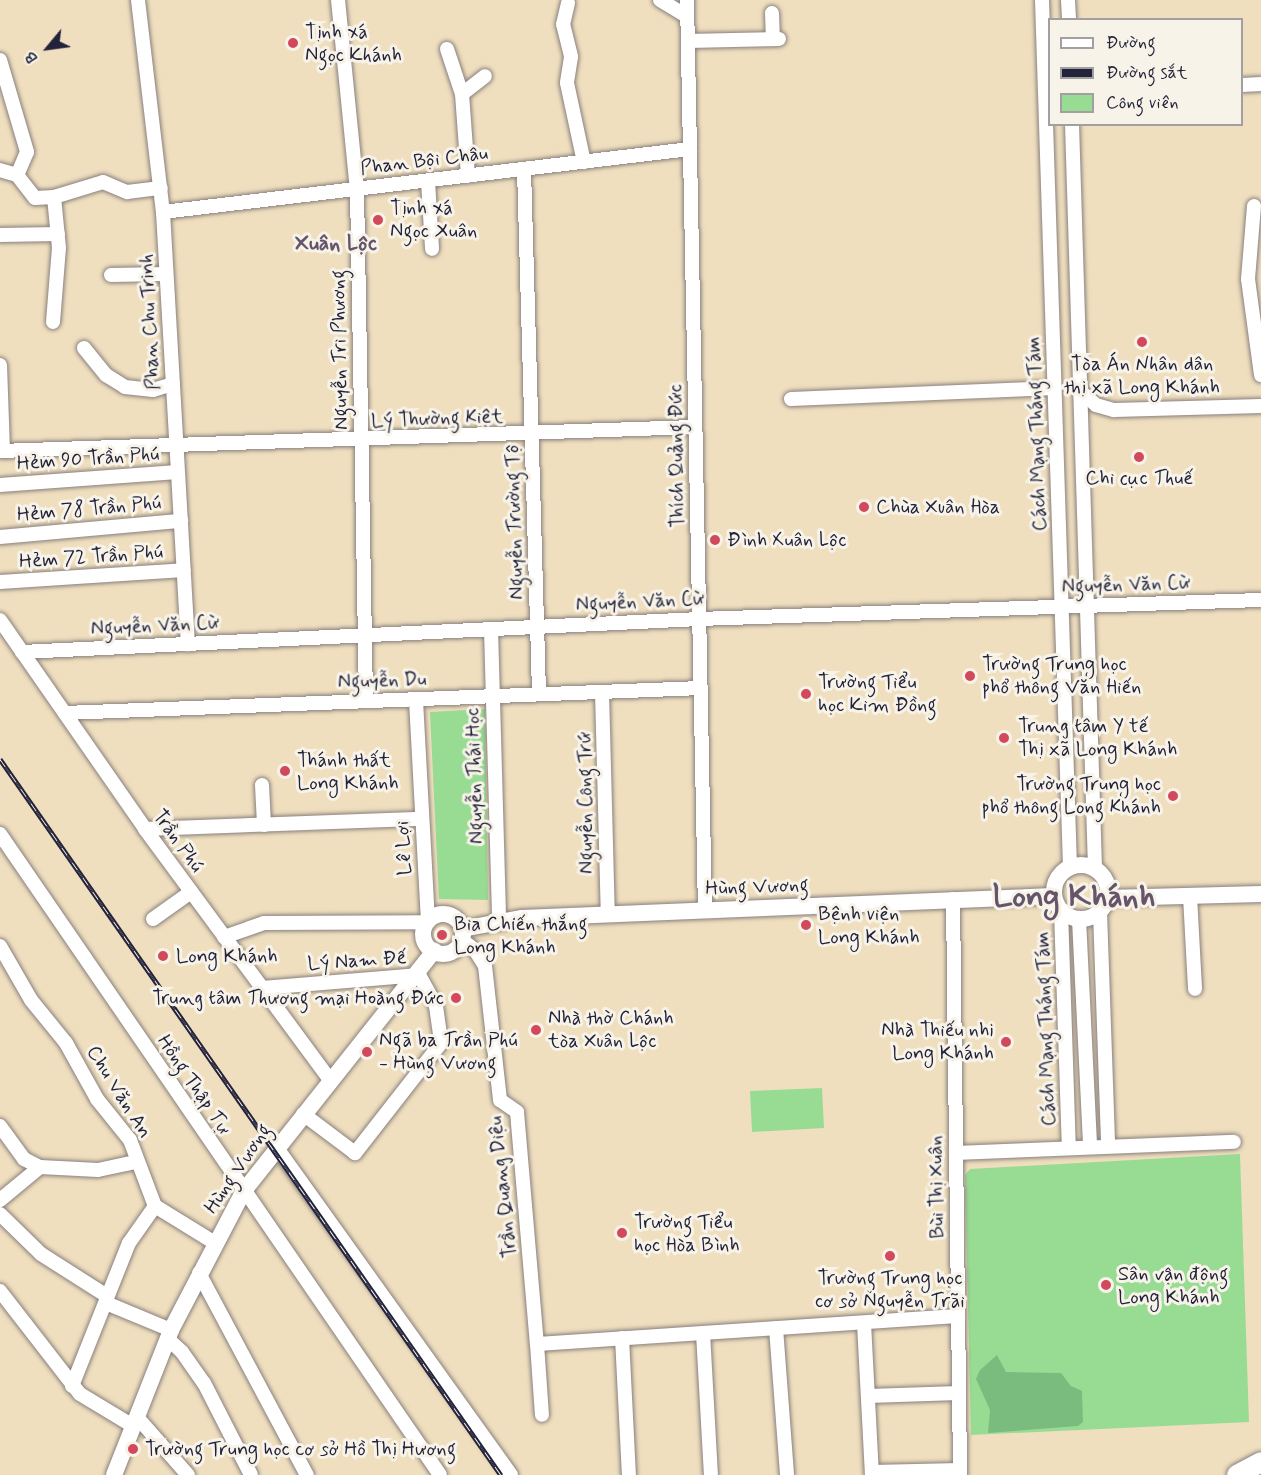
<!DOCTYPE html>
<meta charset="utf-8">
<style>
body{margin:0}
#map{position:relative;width:1261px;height:1475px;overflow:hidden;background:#f0dfbf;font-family:Mynerve,sans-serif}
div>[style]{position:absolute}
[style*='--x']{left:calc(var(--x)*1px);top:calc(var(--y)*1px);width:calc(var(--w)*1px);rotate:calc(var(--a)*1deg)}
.green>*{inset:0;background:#98dc94}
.forest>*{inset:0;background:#7abc7e}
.roads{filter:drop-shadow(0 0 2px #89807d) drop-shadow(0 0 2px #89807d)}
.minor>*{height:14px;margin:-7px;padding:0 7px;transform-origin:7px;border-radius:7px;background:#fff}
.major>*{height:16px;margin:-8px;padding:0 8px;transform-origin:8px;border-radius:8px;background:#fff}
.major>.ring{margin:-8px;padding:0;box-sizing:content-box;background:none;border:16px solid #fff;border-radius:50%}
.highway>*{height:20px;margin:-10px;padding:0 10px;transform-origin:10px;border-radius:10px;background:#fff}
.rail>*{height:5px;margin-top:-2.5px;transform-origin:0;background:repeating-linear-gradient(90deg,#f7f3e8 0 9px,#22223b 0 18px);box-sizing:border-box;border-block:2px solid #22223b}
.dots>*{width:16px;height:16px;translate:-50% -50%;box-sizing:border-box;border:3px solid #f7f3e8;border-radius:50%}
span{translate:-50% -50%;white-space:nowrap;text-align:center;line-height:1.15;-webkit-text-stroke:6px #f7f3e8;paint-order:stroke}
.poi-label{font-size:20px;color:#22223b}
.left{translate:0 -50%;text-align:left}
.right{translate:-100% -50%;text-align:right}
.street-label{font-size:20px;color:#22223b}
.quarter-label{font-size:22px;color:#66556a;font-weight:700}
.town-label{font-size:32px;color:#66556a;font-weight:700}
.legend{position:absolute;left:1048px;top:18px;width:195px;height:108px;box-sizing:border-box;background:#f7f3e8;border:2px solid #a29fa3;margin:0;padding:8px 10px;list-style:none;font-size:18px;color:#22223b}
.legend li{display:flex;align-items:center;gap:12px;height:30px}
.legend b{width:30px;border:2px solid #a29fa3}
.north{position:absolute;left:18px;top:18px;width:60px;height:60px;-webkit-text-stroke:4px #f7f3e8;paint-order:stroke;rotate:241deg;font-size:16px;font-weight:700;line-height:24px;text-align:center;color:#22223b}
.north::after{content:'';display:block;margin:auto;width:21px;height:27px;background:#22223b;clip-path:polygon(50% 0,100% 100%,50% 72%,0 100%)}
</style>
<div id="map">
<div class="green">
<div style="clip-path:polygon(485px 709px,488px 900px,439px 899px,430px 712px)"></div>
<div style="clip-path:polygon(822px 1088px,824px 1128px,752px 1132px,750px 1091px)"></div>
<div style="clip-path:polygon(1240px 1154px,1249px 1422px,971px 1435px,965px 1175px,970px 1169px)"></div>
</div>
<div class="forest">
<div style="clip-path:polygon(997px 1355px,1006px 1372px,1061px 1373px,1071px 1386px,1082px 1391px,1083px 1422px,1078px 1426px,988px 1433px,990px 1410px,976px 1379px,980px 1370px)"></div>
</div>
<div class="roads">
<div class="minor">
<div style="--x:138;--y:0;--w:213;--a:83.3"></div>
<div style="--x:163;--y:212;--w:433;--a:86.7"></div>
<div style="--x:338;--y:0;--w:190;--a:84.3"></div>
<div style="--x:357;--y:189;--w:512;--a:88.99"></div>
<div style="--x:660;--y:0;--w:31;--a:31"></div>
<div style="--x:687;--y:0;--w:910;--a:88.87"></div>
<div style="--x:1042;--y:0;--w:867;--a:88.15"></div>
<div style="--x:1068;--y:0;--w:20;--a:87"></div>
<div style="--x:568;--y:3;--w:22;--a:103"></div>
<div style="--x:563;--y:24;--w:34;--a:76"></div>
<div style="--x:571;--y:57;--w:26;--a:99"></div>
<div style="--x:567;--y:83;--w:81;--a:77.9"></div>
<div style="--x:772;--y:13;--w:26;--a:88"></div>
<div style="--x:688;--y:41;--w:91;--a:-1.3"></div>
<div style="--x:447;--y:49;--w:47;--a:71.6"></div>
<div style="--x:462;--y:94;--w:82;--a:85.8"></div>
<div style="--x:0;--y:60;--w:96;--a:73.6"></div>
<div style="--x:27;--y:152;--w:25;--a:113"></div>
<div style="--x:17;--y:175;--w:18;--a:-164"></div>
<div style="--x:1242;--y:85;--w:19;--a:-3"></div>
<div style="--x:462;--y:94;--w:29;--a:-38"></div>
<div style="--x:1072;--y:124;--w:745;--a:88.23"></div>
<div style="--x:524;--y:169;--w:525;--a:88.36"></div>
<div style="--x:17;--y:175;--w:29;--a:52"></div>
<div style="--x:35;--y:198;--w:19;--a:-3"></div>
<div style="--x:54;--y:197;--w:51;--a:-17"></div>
<div style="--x:103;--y:182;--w:26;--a:23"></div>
<div style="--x:127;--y:192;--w:34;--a:-7"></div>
<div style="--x:428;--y:181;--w:68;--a:86.6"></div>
<div style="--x:1254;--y:206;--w:73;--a:94.7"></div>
<div style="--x:1248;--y:279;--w:97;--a:82.3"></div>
<div style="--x:163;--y:212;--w:531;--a:-6.82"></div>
<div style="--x:0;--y:235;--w:58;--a:-1"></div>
<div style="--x:111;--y:275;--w:55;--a:-1"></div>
<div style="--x:53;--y:322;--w:74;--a:-85.4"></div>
<div style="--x:59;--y:248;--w:51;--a:-95.6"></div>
<div style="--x:84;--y:348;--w:35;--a:51"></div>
<div style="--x:106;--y:375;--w:22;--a:32"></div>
<div style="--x:125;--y:387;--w:28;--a:6"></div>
<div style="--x:153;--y:390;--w:21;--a:-17"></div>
<div style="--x:0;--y:365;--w:86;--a:88"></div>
<div style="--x:1080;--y:391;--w:21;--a:41"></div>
<div style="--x:1096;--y:405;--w:19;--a:16"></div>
<div style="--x:1114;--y:410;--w:147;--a:-1.6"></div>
<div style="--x:791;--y:399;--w:264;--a:-2.4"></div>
<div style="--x:0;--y:451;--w:695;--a:-1.98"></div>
<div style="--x:0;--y:485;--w:178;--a:-4.2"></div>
<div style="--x:0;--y:537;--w:182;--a:-5.1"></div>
<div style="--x:0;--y:582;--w:184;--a:-3.7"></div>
<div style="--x:0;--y:620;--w:254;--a:55.2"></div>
<div style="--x:145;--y:829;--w:312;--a:53.6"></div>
<div style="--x:491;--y:629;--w:293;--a:88.4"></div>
<div style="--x:22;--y:652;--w:678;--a:-2.79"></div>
<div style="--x:699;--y:619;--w:562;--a:-1.94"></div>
<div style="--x:602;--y:692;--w:222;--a:88.5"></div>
<div style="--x:65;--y:713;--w:636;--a:-2.25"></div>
<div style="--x:262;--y:785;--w:40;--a:87.1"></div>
<div style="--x:145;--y:829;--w:277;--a:-2.1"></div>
<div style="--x:0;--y:834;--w:777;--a:55.53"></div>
<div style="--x:1190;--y:896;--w:93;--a:86.9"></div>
<div style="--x:953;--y:899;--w:576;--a:89.3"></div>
<div style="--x:1061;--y:911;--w:236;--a:88.1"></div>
<div style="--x:1100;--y:912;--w:233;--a:88"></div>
<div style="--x:153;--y:919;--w:47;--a:-35.4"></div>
<div style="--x:1079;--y:919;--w:226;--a:87.2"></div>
<div style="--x:224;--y:937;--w:42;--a:-19.3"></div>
<div style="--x:264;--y:923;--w:164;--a:-0.3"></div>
<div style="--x:428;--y:922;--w:223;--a:-93.1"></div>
<div style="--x:462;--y:940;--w:16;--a:38"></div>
<div style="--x:475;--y:950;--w:19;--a:58"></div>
<div style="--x:485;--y:966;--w:135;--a:83.6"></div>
<div style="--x:500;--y:1100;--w:21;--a:35"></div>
<div style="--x:517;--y:1112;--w:233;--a:85.1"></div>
<div style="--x:537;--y:1344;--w:422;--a:-3.8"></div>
<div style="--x:0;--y:946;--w:62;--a:60.1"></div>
<div style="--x:31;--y:1000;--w:55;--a:50.9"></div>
<div style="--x:66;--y:1043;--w:64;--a:61"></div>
<div style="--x:97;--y:1099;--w:53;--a:51.2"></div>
<div style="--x:130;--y:1140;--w:71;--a:69.3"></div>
<div style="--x:155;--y:1206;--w:70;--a:31.7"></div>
<div style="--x:262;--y:988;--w:158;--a:-4.7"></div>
<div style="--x:419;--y:975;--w:35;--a:61"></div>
<div style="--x:436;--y:1006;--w:37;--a:82"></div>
<div style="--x:441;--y:1043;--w:140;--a:128"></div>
<div style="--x:355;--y:1153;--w:65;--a:-143.1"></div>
<div style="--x:0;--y:1126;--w:41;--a:54"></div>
<div style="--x:24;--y:1159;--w:18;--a:27"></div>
<div style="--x:40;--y:1167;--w:58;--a:3"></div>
<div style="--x:98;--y:1170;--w:40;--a:-12"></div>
<div style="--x:277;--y:1148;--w:402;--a:54.4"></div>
<div style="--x:956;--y:1153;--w:278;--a:-2.3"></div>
<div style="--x:0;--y:1200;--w:52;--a:-39.5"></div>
<div style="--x:0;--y:1214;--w:57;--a:44.3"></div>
<div style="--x:41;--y:1254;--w:78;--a:32.5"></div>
<div style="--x:199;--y:1273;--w:229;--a:61.9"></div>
<div style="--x:0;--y:1291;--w:130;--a:52.2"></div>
<div style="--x:80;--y:1394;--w:62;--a:31.1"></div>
<div style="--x:106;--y:1303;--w:70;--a:22.6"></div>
<div style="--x:864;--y:1323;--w:152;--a:87"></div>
<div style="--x:776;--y:1328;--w:147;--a:85.7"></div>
<div style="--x:703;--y:1333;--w:142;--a:86.8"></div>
<div style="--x:622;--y:1338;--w:137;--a:87.1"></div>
<div style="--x:168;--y:1339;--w:19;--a:43"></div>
<div style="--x:182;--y:1352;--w:38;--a:55"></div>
<div style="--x:204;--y:1383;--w:103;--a:62.9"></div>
<div style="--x:537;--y:1344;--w:71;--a:86"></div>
<div style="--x:72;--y:1386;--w:154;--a:-68.3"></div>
<div style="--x:129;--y:1243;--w:45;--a:-54.9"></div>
<div style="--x:868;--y:1396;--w:91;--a:-1.9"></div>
<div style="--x:137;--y:1417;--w:77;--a:48.7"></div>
<div style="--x:872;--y:1472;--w:88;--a:-1.3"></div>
</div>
<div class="major">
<div class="ring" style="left:1054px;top:865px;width:38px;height:38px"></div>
<div style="--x:1108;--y:898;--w:153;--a:-1.5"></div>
<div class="ring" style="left:423px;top:914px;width:24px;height:24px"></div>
<div style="--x:462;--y:929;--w:61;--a:-10.4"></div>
<div style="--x:522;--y:918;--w:532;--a:-2.37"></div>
<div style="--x:114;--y:1475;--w:156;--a:-68.5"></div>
<div style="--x:171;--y:1330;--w:156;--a:-62.4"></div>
<div style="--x:243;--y:1192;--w:308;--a:-51.6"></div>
</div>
<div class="highway">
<div style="--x:1237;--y:1475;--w:27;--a:-28"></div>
</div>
</div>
<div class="rail">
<div style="--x:0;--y:759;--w:874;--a:55.02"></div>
</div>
<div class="dots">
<div style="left:293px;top:43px;background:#d1495b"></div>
<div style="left:378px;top:220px;background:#d1495b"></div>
<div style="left:1142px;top:342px;background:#d1495b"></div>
<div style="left:1139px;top:457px;background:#d1495b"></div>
<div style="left:864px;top:507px;background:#d1495b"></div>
<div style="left:715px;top:540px;background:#d1495b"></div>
<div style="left:970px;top:676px;background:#d1495b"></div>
<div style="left:806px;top:694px;background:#d1495b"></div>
<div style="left:1004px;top:738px;background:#d1495b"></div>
<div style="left:285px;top:771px;background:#d1495b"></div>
<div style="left:1173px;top:796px;background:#d1495b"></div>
<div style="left:806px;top:925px;background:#d1495b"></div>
<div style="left:442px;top:935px;background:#d1495b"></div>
<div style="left:163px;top:956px;background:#d1495b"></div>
<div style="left:456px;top:998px;background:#d1495b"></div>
<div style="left:536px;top:1030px;background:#d1495b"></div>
<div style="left:1006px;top:1042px;background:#d1495b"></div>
<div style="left:367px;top:1052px;background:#d1495b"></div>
<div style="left:622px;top:1233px;background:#d1495b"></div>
<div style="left:890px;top:1256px;background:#d1495b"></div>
<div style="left:1106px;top:1285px;background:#d1495b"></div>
<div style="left:133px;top:1449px;background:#d1495b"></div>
</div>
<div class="poi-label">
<span class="left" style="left:305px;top:44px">Tịnh xá<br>Ngọc Khánh</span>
<span class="left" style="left:390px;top:220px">Tịnh xá<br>Ngọc Xuân</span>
<span style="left:1142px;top:376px">Tòa Án Nhân dân<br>thị xã Long Khánh</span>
<span style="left:1139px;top:478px">Chi cục Thuế</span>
<span class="left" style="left:876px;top:507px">Chùa Xuân Hòa</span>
<span class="left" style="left:727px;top:540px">Đình Xuân Lộc</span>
<span class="left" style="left:982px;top:676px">Trường Trung học<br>phổ thông Văn Hiến</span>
<span class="left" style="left:818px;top:694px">Trường Tiểu<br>học Kim Đồng</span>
<span class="left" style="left:1018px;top:738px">Trung tâm Y tế<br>Thị xã Long Khánh</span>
<span class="left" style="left:297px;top:772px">Thánh thất<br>Long Khánh</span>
<span class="right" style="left:1161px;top:796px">Trường Trung học<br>phổ thông Long Khánh</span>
<span class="left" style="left:818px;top:926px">Bệnh viện<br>Long Khánh</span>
<span class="left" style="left:454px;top:936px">Bia Chiến thắng<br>Long Khánh</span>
<span class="left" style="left:176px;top:956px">Long Khánh</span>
<span class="right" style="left:444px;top:998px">Trung tâm Thương mại Hoàng Đức</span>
<span class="left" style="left:548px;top:1030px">Nhà thờ Chánh<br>tòa Xuân Lộc</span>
<span class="right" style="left:994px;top:1042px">Nhà Thiếu nhi<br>Long Khánh</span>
<span class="left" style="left:379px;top:1052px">Ngã ba Trần Phú<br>- Hùng Vương</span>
<span class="left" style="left:634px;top:1234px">Trường Tiểu<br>học Hòa Bình</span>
<span class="left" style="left:1118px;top:1286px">Sân vận động<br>Long Khánh</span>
<span style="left:890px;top:1290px">Trường Trung học<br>cơ sở Nguyễn Trãi</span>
<span class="left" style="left:145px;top:1449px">Trường Trung học cơ sở Hồ Thị Hương</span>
</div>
<div class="street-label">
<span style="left:424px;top:161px;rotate:-7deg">Phan Bội Châu</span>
<span style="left:150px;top:322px;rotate:-93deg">Phan Chu Trinh</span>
<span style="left:340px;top:350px;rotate:-91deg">Nguyễn Tri Phương</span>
<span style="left:437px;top:419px;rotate:-2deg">Lý Thường Kiệt</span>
<span style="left:1037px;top:434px;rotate:-92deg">Cách Mạng Tháng Tám</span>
<span style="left:677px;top:456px;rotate:-91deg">Thích Quảng Đức</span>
<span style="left:88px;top:459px;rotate:-4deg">Hẻm 90 Trần Phú</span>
<span style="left:89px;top:509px;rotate:-5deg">Hẻm 78 Trần Phú</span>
<span style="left:515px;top:522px;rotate:-92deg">Nguyễn Trường Tộ</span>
<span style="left:91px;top:557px;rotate:-4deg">Hẻm 72 Trần Phú</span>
<span style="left:1126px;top:585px;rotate:-2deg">Nguyễn Văn Cừ</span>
<span style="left:640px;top:602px;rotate:-3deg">Nguyễn Văn Cừ</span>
<span style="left:155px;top:626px;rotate:-3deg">Nguyễn Văn Cừ</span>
<span style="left:382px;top:681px;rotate:-2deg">Nguyễn Du</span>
<span style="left:475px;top:776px;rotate:-92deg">Nguyễn Thái Học</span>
<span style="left:586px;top:803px;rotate:-91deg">Nguyễn Công Trứ</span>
<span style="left:178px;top:841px;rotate:54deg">Trần Phú</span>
<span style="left:404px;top:848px;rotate:-93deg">Lê Lợi</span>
<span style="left:757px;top:887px;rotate:-2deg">Hùng Vương</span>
<span style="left:357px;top:961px;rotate:-4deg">Lý Nam Đế</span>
<span style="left:1046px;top:1029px;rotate:-92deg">Cách Mạng Tháng Tám</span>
<span style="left:194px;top:1085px;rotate:56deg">Hồng Thập Tự</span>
<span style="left:119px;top:1092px;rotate:58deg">Chu Văn An</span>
<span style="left:238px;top:1169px;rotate:-56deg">Hùng Vương</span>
<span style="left:503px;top:1187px;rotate:-96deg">Trần Quang Diệu</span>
<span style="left:937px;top:1187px;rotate:-91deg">Bùi Thị Xuân</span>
</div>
<div class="quarter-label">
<span style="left:336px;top:245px">Xuân Lộc</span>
</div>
<div class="town-label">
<span style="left:1074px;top:897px">Long Khánh</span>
</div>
<ul class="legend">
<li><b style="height:8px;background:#fff"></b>Đường</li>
<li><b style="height:8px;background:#22223b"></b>Đường sắt</li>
<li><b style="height:16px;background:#98dc94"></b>Công viên</li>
</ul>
<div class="north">B</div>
</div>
